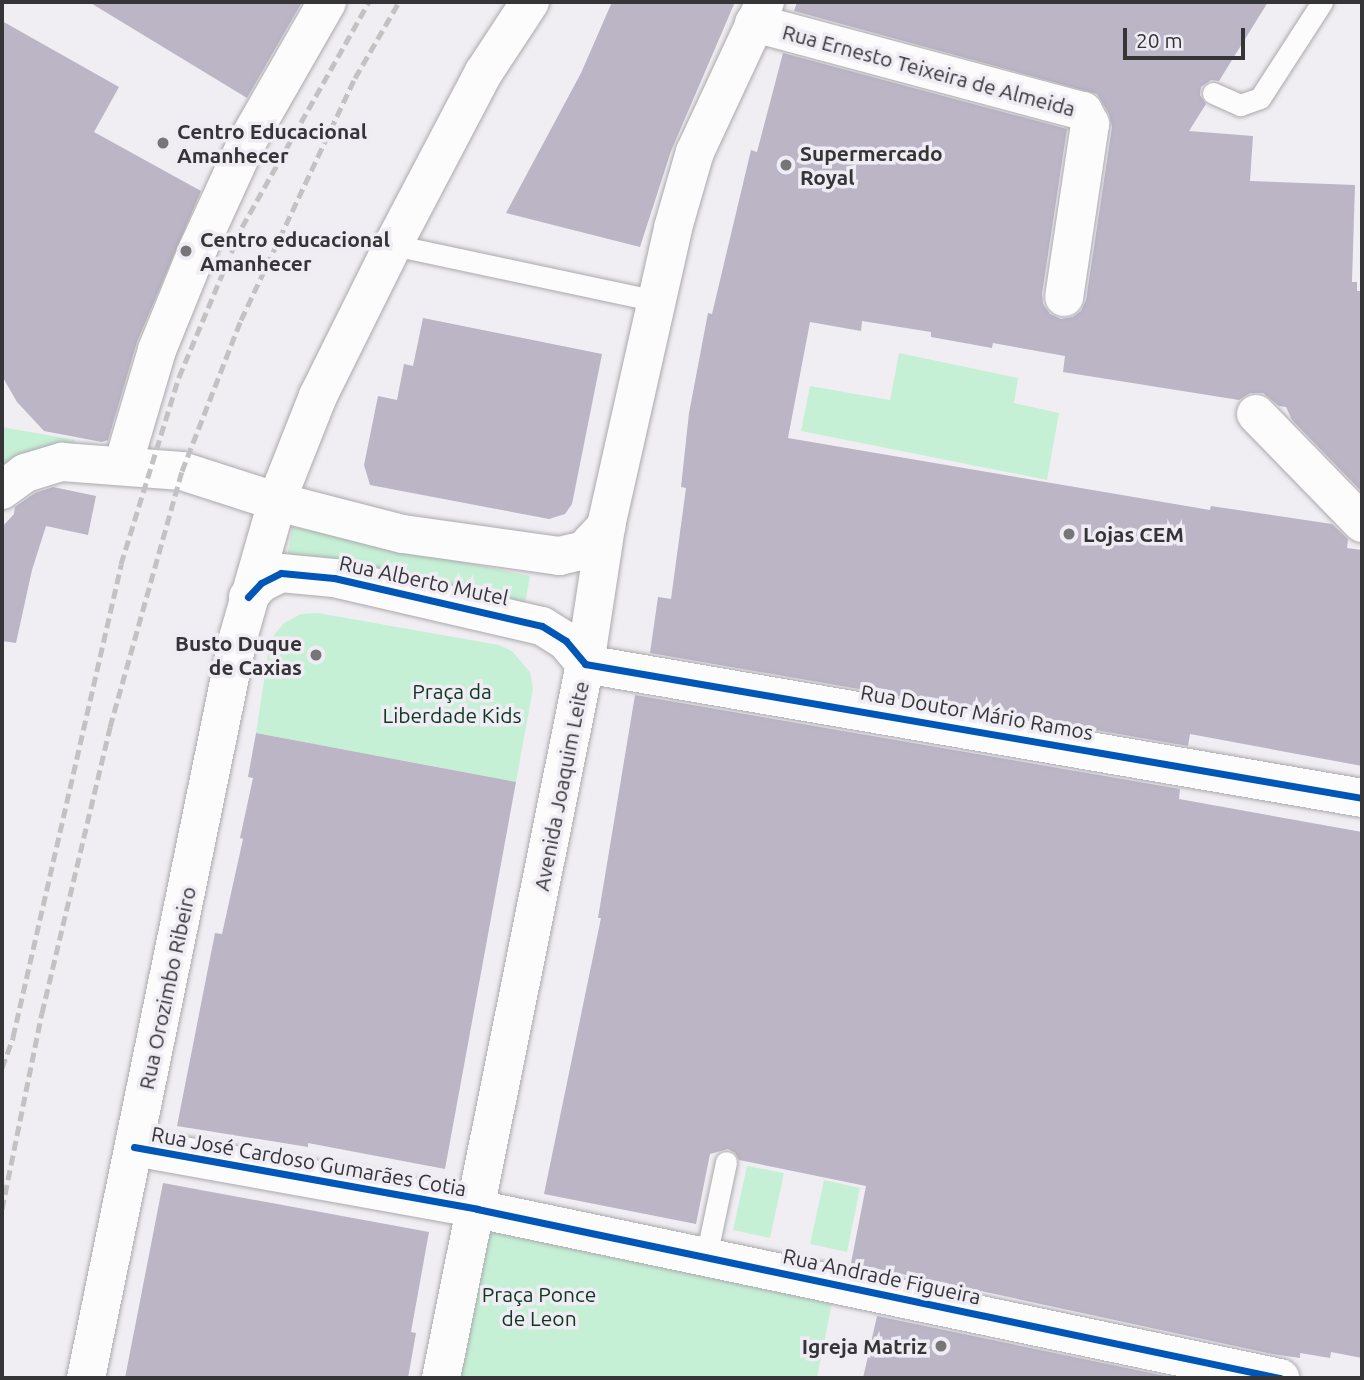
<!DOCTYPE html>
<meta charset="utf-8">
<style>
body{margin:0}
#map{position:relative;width:1364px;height:1380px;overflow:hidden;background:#f0eef2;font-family:Ubuntu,sans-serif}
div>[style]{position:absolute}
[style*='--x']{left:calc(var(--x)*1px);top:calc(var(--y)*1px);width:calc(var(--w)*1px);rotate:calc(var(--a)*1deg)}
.green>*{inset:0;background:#c6f0d6}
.building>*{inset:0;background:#bbb5c6}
.roads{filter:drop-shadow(0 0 2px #aba9ad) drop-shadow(0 0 2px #aba9ad)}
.lane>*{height:21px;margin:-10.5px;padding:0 10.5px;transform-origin:10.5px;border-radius:10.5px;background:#fdfcfd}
.street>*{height:38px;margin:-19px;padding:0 19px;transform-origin:19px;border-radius:19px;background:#fdfcfd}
.secondary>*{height:38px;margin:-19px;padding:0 19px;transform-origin:19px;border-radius:19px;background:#fdfcfd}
.rail>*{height:5px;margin-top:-2.5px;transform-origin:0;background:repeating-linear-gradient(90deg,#c3c2c3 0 10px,transparent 0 15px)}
.cycleway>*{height:7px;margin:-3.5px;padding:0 3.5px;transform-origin:3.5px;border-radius:3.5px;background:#0057b8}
.dots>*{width:19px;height:19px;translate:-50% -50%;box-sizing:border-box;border:4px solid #efecf4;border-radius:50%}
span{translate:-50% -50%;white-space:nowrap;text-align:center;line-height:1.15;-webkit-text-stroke:7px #efecf4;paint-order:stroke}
.street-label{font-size:21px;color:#353437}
.poi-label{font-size:21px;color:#353437;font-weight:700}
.left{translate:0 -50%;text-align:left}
.right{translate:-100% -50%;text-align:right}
.park-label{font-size:21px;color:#0e3620}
.frame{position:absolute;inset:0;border:4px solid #353437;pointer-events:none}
.scale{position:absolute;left:1123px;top:28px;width:122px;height:32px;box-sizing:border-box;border:4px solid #353437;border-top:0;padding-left:9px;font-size:21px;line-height:24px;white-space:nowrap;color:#353437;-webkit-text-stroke:5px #efecf4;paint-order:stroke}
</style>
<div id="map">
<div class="green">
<div style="clip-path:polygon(899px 353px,1018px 378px,1014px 403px,1059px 413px,1047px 480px,801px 431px,810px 386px,890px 400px)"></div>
<div style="clip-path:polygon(2px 427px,75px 440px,73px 456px,2px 475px)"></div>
<div style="clip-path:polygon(293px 527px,530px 576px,525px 604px,287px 556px)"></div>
<div style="clip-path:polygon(318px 613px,499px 645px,512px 651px,530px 672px,533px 688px,516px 782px,256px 733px,268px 654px,274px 635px,284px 623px,301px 614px)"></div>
<div style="clip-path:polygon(747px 1166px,784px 1173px,770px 1238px,733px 1230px)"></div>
<div style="clip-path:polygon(824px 1180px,860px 1188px,847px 1252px,810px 1244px)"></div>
<div style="clip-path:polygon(485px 1220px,834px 1293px,817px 1378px,448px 1378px)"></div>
</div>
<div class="building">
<div style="clip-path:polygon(89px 2px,302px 2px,247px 98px)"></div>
<div style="clip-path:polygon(612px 2px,735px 2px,671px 151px,640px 247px,506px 213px,581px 73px)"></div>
<div style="clip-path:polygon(797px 2px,1268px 2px,1219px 81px,1211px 80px,1201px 87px,1200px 95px,1206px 104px,1189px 131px,1253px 136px,1250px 181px,1355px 185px,1352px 282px,1357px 282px,1357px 291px,1362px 291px,1362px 492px,1292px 420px,1286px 407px,1279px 406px,1263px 393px,1250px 393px,1239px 400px,1063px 372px,1065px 356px,993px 343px,992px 348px,931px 337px,931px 332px,862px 321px,861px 331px,810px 322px,788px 438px,1210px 510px,1211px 506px,1332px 524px,1348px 539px,1347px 548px,1362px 550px,1362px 766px,1190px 734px,1188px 746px,650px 653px,658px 597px,671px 599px,686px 488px,681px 487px,689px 413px,708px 313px,712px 314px,751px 150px,757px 152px,783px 53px,1067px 129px,1042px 294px,1043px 304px,1050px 314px,1061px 319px,1073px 317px,1081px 311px,1086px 300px,1112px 127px,1109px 114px,1097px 94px,794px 11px)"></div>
<div style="clip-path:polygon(2px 21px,119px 87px,94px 132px,201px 191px,137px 342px,108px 440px,102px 442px,44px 431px,17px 402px,2px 376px)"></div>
<div style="clip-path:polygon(423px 318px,602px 354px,572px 504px,565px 514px,549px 519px,370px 485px,364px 465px,378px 396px,397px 400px,404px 364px,413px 366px)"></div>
<div style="clip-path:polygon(53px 487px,96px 496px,88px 535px,46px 526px,32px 570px,16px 643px,2px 641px,2px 527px,14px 514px,15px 507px,35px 493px)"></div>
<div style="clip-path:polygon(635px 695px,1180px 789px,1179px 799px,1362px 832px,1362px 1358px,1331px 1352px,1330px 1358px,1300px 1353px,1300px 1358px,1272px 1354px,851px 1263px,866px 1186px,739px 1160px,735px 1153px,728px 1149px,710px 1154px,696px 1224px,544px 1194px,601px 918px,598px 918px)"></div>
<div style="clip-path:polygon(256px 733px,516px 782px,445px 1169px,308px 1143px,308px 1147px,177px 1126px,215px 933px,222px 934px,243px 839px,240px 838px,253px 778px,248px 777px)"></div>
<div style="clip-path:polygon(163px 1183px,429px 1232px,411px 1332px,416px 1333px,408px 1378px,125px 1378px)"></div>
<div style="clip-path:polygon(877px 1316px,1175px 1378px,863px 1378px)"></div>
</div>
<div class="roads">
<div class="lane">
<div style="--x:1213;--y:93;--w:30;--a:24"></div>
<div style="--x:1240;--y:105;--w:21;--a:-19"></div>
<div style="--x:1260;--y:98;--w:114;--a:-57.1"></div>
<div style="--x:393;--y:245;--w:270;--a:12"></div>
<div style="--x:706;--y:1257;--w:97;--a:-78.1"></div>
</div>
<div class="street">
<div style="--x:754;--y:23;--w:341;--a:15"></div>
<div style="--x:1083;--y:111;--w:15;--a:62"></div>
<div style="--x:1090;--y:124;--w:175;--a:98.5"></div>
<div style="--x:1256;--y:414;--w:152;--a:45.8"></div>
<div style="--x:123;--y:465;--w:120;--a:-73.5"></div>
<div style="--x:157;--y:350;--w:109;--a:-67.9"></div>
<div style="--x:198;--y:249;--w:120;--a:-65.4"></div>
<div style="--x:248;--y:140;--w:159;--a:-60.2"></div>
</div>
<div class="secondary">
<div style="--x:2;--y:490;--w:29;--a:-36"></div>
<div style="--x:25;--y:473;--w:39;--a:-17"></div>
<div style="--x:62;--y:462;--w:120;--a:4.3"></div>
<div style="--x:182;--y:471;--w:101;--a:17.9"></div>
<div style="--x:278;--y:502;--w:129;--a:14.4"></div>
<div style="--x:403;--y:534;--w:158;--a:8"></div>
<div style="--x:559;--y:556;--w:26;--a:-13"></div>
<div style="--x:584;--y:550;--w:33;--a:-47"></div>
<div style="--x:248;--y:597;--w:19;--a:-47"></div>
<div style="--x:261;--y:583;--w:22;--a:-27"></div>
<div style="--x:281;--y:573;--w:53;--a:5.4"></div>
<div style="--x:334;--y:578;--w:213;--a:13"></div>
<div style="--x:542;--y:626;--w:28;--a:32"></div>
<div style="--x:566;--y:641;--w:30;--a:50"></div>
<div style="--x:585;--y:664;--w:788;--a:9.78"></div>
<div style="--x:134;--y:1147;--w:349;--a:10.2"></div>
<div style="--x:477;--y:1209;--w:821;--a:11.89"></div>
<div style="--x:86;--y:1378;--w:755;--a:-78.39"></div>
<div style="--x:238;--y:638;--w:152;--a:-74"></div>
<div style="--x:280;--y:492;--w:103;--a:-68.4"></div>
<div style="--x:318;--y:396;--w:169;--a:-63.6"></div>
<div style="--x:393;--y:245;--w:195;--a:-62.3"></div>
<div style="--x:484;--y:72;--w:84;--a:-56.7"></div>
<div style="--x:441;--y:1378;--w:728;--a:-78.6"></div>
<div style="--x:585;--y:664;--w:140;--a:-81.3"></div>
<div style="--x:606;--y:526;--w:305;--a:-77.3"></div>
<div style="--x:673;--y:228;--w:79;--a:-73.9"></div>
<div style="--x:695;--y:152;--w:166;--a:-65"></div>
</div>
</div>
<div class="rail">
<div style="--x:2;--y:1068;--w:33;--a:-70"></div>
<div style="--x:13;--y:1037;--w:485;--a:-77.1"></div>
<div style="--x:121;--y:564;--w:196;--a:-72.8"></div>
<div style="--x:179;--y:377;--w:163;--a:-67.2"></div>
<div style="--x:242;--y:227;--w:258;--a:-60.6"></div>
<div style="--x:2;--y:1209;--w:200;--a:-78.5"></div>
<div style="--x:42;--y:1013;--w:294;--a:-76.6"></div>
<div style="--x:110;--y:727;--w:266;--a:-74.3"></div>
<div style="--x:182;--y:471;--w:162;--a:-68.7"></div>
<div style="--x:241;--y:320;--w:268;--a:-64.8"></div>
<div style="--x:355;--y:78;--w:88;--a:-59.9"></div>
</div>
<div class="cycleway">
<div style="--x:248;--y:597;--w:19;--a:-47"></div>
<div style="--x:261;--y:583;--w:22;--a:-27"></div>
<div style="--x:281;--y:573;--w:53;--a:5.4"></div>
<div style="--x:334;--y:578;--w:213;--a:13"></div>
<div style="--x:542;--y:626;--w:28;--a:32"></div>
<div style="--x:566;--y:641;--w:30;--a:50"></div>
<div style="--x:585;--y:664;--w:788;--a:9.78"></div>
<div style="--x:134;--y:1147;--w:349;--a:10.2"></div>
<div style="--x:477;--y:1209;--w:821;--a:11.89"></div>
</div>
<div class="dots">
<div style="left:163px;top:143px;background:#767578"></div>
<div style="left:786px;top:165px;background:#767578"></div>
<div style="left:186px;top:251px;background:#767578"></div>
<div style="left:1069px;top:534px;background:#767578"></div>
<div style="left:316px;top:655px;background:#767578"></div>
<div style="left:941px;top:1346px;background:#767578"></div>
</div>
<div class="street-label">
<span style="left:929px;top:70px;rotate:15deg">Rua Ernesto Teixeira de Almeida</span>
<span style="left:424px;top:580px;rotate:12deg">Rua Alberto Mutel</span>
<span style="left:977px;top:712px;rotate:10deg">Rua Doutor Mário Ramos</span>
<span style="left:561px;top:786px;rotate:-79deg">Avenida Joaquim Leite</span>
<span style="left:167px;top:988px;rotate:-78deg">Rua Orozimbo Ribeiro</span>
<span style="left:309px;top:1161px;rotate:10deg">Rua José Cardoso Gumarães Cotia</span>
<span style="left:882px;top:1276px;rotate:12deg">Rua Andrade Figueira</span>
</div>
<div class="poi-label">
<span class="left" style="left:177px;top:143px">Centro Educacional<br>Amanhecer</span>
<span class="left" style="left:800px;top:165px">Supermercado<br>Royal</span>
<span class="left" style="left:200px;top:251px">Centro educacional<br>Amanhecer</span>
<span class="left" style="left:1083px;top:534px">Lojas CEM</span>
<span class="right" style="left:302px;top:655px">Busto Duque<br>de Caxias</span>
<span class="right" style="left:927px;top:1346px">Igreja Matriz</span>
</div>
<div class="park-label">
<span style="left:452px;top:703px">Praça da<br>Liberdade Kids</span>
<span style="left:539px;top:1306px">Praça Ponce<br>de Leon</span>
</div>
<div class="frame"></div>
<div class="scale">20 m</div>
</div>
